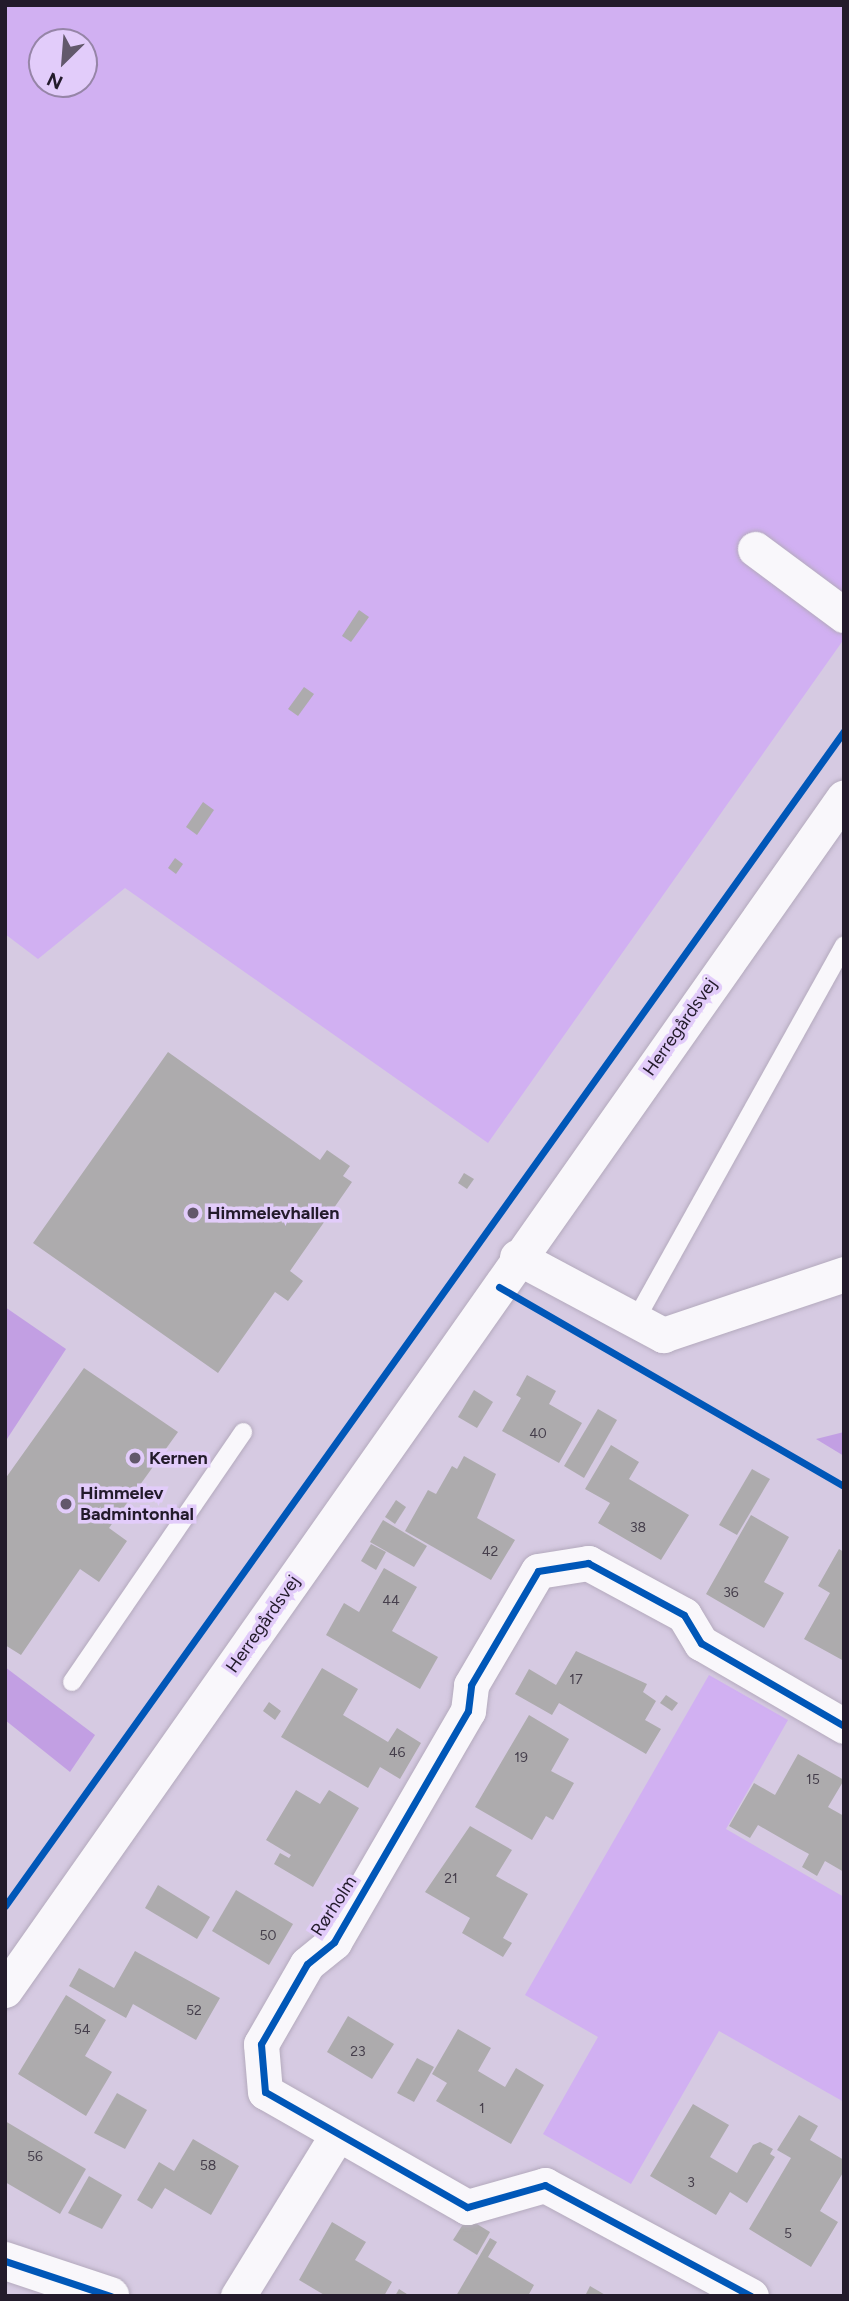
<!DOCTYPE html>
<meta charset="utf-8">
<style>
body{margin:0}
#map{position:relative;width:849px;height:2301px;overflow:hidden;background:#d6cae2;font-family:Figtree,sans-serif}
div>[style]{position:absolute}
[style*='--x']{left:calc(var(--x)*1px);top:calc(var(--y)*1px);width:calc(var(--w)*1px);rotate:calc(var(--a)*1deg)}
.green>*{inset:0;background:#d1b0f2}
.forest>*{inset:0;background:#c29fe3}
.building>*{inset:0;background:#adabad}
.roads{filter:drop-shadow(0 0 2px #b4aabd) drop-shadow(0 0 2px #b4aabd)}
.lane>*{height:18px;margin:-9px;padding:0 9px;transform-origin:9px;border-radius:9px;background:#f9f7fb}
.street>*{height:35px;margin:-17.5px;padding:0 17.5px;transform-origin:17.5px;border-radius:17.5px;background:#f9f7fb}
.secondary>*{height:38px;margin:-19px;padding:0 19px;transform-origin:19px;border-radius:19px;background:#f9f7fb}
.cycleway>*{height:7px;margin:-3.5px;padding:0 3.5px;transform-origin:3.5px;border-radius:3.5px;background:#0057b8}
.dots>*{width:19px;height:19px;translate:-50% -50%;box-sizing:border-box;border:4px solid #e2ccfa;border-radius:50%}
span{translate:-50% -50%;white-space:nowrap;text-align:center;line-height:1.15;-webkit-text-stroke:7px #e2ccfa;paint-order:stroke}
.number-label{font-size:14px;color:#463f4c}
.number-label span{-webkit-text-stroke-width:0}
.street-label{font-size:18px;color:#231b2b}
.poi-label{font-size:18px;color:#231b2b;font-weight:700}
.left{translate:0 -50%;text-align:left}
.frame{position:absolute;inset:0;border:7px solid #231b2b;pointer-events:none}
.north{position:absolute;left:28px;top:28px;width:70px;height:70px;box-sizing:border-box;background:#e2ccfa;border:2px solid #9685a7;border-radius:50%;rotate:205deg;font-size:19px;font-weight:700;line-height:28px;text-align:center;color:#231b2b}
.north::after{content:'';display:block;margin:auto;width:24px;height:32px;background:#62586b;clip-path:polygon(50% 0,100% 100%,50% 72%,0 100%)}
</style>
<div id="map">
<div class="green">
<div style="clip-path:polygon(evenodd,5px 5px,844px 5px,844px 639px,488px 1143px,125px 888px,38px 959px,5px 934px,5px 5px,42px 42px,84px 42px,84px 84px,42px 84px,42px 42px)"></div>
<div style="clip-path:polygon(709px 1675px,788px 1720px,726px 1829px,844px 1897px,844px 2102px,719px 2031px,631px 2184px,543px 2134px,598px 2037px,525px 1995px)"></div>
</div>
<div class="forest">
<div style="clip-path:polygon(5px 1307px,66px 1349px,5px 1442px)"></div>
<div style="clip-path:polygon(844px 1432px,844px 1456px,816px 1439px)"></div>
<div style="clip-path:polygon(5px 1667px,95px 1735px,70px 1772px,5px 1720px)"></div>
</div>
<div class="building">
<div style="clip-path:polygon(359px 610px,369px 617px,351px 642px,342px 636px)"></div>
<div style="clip-path:polygon(304px 687px,314px 694px,298px 716px,288px 709px)"></div>
<div style="clip-path:polygon(203px 802px,214px 810px,197px 835px,186px 827px)"></div>
<div style="clip-path:polygon(175px 858px,183px 864px,176px 874px,168px 868px)"></div>
<div style="clip-path:polygon(168px 1052px,320px 1160px,327px 1150px,350px 1166px,343px 1176px,352px 1182px,290px 1271px,303px 1281px,288px 1301px,275px 1292px,218px 1373px,33px 1243px)"></div>
<div style="clip-path:polygon(464px 1173px,474px 1179px,467px 1189px,458px 1183px)"></div>
<div style="clip-path:polygon(84px 1368px,178px 1432px,109px 1528px,127px 1541px,99px 1582px,80px 1569px,21px 1655px,5px 1645px,5px 1479px)"></div>
<div style="clip-path:polygon(527px 1375px,556px 1391px,549px 1404px,582px 1423px,559px 1463px,502px 1431px,521px 1398px,516px 1395px)"></div>
<div style="clip-path:polygon(474px 1390px,493px 1402px,477px 1428px,458px 1417px)"></div>
<div style="clip-path:polygon(598px 1409px,617px 1420px,584px 1478px,564px 1466px)"></div>
<div style="clip-path:polygon(611px 1445px,639px 1462px,629px 1479px,689px 1515px,661px 1560px,598px 1523px,610px 1503px,585px 1489px)"></div>
<div style="clip-path:polygon(464px 1456px,496px 1474px,477px 1518px,515px 1540px,491px 1580px,405px 1531px,428px 1490px,436px 1494px,452px 1466px,457px 1469px)"></div>
<div style="clip-path:polygon(752px 1469px,770px 1479px,737px 1535px,719px 1525px)"></div>
<div style="clip-path:polygon(396px 1500px,406px 1507px,395px 1524px,385px 1517px)"></div>
<div style="clip-path:polygon(751px 1515px,789px 1537px,764px 1582px,784px 1593px,764px 1628px,706px 1594px)"></div>
<div style="clip-path:polygon(383px 1520px,427px 1546px,414px 1567px,370px 1542px)"></div>
<div style="clip-path:polygon(371px 1544px,386px 1552px,376px 1570px,361px 1561px)"></div>
<div style="clip-path:polygon(839px 1549px,844px 1552px,844px 1661px,804px 1639px,830px 1593px,818px 1586px)"></div>
<div style="clip-path:polygon(384px 1568px,417px 1587px,392px 1631px,438px 1657px,420px 1689px,326px 1635px,344px 1603px,359px 1612px)"></div>
<div style="clip-path:polygon(576px 1651px,647px 1684px,643px 1692px,656px 1701px,645px 1720px,661px 1729px,646px 1754px,559px 1703px,552px 1715px,515px 1694px,529px 1669px,556px 1685px)"></div>
<div style="clip-path:polygon(322px 1668px,358px 1689px,343px 1715px,388px 1742px,397px 1728px,421px 1743px,400px 1779px,380px 1767px,368px 1788px,281px 1737px)"></div>
<div style="clip-path:polygon(666px 1695px,678px 1703px,672px 1711px,660px 1703px)"></div>
<div style="clip-path:polygon(269px 1702px,281px 1711px,275px 1720px,263px 1711px)"></div>
<div style="clip-path:polygon(529px 1715px,569px 1739px,551px 1771px,574px 1783px,553px 1820px,546px 1816px,532px 1840px,475px 1807px)"></div>
<div style="clip-path:polygon(798px 1754px,844px 1780px,828px 1807px,844px 1816px,844px 1872px,825px 1861px,817px 1876px,802px 1867px,809px 1854px,798px 1848px,758px 1825px,750px 1838px,729px 1826px,754px 1783px,775px 1795px)"></div>
<div style="clip-path:polygon(296px 1790px,320px 1804px,329px 1790px,359px 1808px,313px 1887px,274px 1864px,280px 1853px,289px 1858px,291px 1855px,266px 1840px)"></div>
<div style="clip-path:polygon(470px 1826px,512px 1850px,496px 1876px,528px 1894px,503px 1938px,512px 1943px,503px 1957px,462px 1933px,470px 1918px,425px 1892px)"></div>
<div style="clip-path:polygon(158px 1885px,210px 1917px,197px 1939px,145px 1908px)"></div>
<div style="clip-path:polygon(236px 1890px,293px 1924px,269px 1965px,212px 1931px)"></div>
<div style="clip-path:polygon(135px 1951px,220px 1998px,196px 2040px,133px 2004px,126px 2018px,69px 1986px,79px 1968px,114px 1988px)"></div>
<div style="clip-path:polygon(66px 1995px,106px 2020px,85px 2056px,112px 2072px,86px 2116px,18px 2074px)"></div>
<div style="clip-path:polygon(348px 2016px,394px 2044px,372px 2079px,327px 2052px)"></div>
<div style="clip-path:polygon(458px 2029px,491px 2048px,478px 2071px,505px 2087px,516px 2068px,544px 2085px,511px 2144px,436px 2101px,447px 2083px,432px 2074px)"></div>
<div style="clip-path:polygon(417px 2058px,434px 2067px,414px 2102px,397px 2093px)"></div>
<div style="clip-path:polygon(117px 2093px,147px 2110px,125px 2149px,94px 2133px)"></div>
<div style="clip-path:polygon(693px 2104px,729px 2125px,710px 2157px,737px 2173px,753px 2145px,760px 2142px,773px 2149px,770px 2154px,775px 2157px,747px 2203px,730px 2192px,716px 2215px,650px 2176px)"></div>
<div style="clip-path:polygon(799px 2115px,818px 2126px,810px 2140px,844px 2160px,844px 2171px,820px 2211px,838px 2222px,811px 2267px,749px 2229px,791px 2158px,777px 2150px)"></div>
<div style="clip-path:polygon(5px 2121px,86px 2169px,60px 2214px,5px 2182px)"></div>
<div style="clip-path:polygon(193px 2139px,239px 2166px,211px 2215px,165px 2188px,152px 2209px,137px 2200px,159px 2162px,174px 2171px)"></div>
<div style="clip-path:polygon(89px 2176px,122px 2195px,102px 2229px,68px 2213px)"></div>
<div style="clip-path:polygon(467px 2218px,490px 2232px,477px 2255px,453px 2240px)"></div>
<div style="clip-path:polygon(332px 2222px,366px 2242px,355px 2260px,392px 2282px,384px 2296px,326px 2296px,299px 2280px)"></div>
<div style="clip-path:polygon(490px 2238px,497px 2242px,488px 2257px,534px 2285px,528px 2296px,456px 2296px)"></div>
<div style="clip-path:polygon(590px 2286px,607px 2296px,585px 2296px)"></div>
<div style="clip-path:polygon(399px 2289px,410px 2296px,395px 2296px)"></div>
</div>
<div class="roads">
<div class="lane">
<div style="--x:635;--y:1321;--w:430;--a:-60.9"></div>
<div style="--x:72;--y:1682;--w:303;--a:-55.6"></div>
</div>
<div class="street">
<div style="--x:755;--y:549;--w:111;--a:36.6"></div>
<div style="--x:517;--y:1257;--w:166;--a:28.1"></div>
<div style="--x:663;--y:1335;--w:191;--a:-18.6"></div>
<div style="--x:5;--y:1990;--w:1458;--a:-54.88"></div>
<div style="--x:238;--y:2296;--w:189;--a:-58.4"></div>
<div style="--x:751;--y:2296;--w:234;--a:-151.7"></div>
<div style="--x:545;--y:2185;--w:81;--a:164.2"></div>
<div style="--x:467;--y:2207;--w:232;--a:-150.3"></div>
<div style="--x:265;--y:2092;--w:48;--a:-94.8"></div>
<div style="--x:261;--y:2044;--w:92;--a:-60.1"></div>
<div style="--x:307;--y:1964;--w:35;--a:-39"></div>
<div style="--x:334;--y:1942;--w:267;--a:-59.9"></div>
<div style="--x:468;--y:1711;--w:26;--a:-83"></div>
<div style="--x:471;--y:1685;--w:132;--a:-59.6"></div>
<div style="--x:538;--y:1571;--w:51;--a:-9.1"></div>
<div style="--x:588;--y:1563;--w:109;--a:28.4"></div>
<div style="--x:684;--y:1615;--w:33;--a:59"></div>
<div style="--x:701;--y:1643;--w:165;--a:30.1"></div>
</div>
<div class="secondary">
<div style="--x:5;--y:2261;--w:111;--a:18.4"></div>
</div>
</div>
<div class="cycleway">
<div style="--x:499;--y:1287;--w:398;--a:30"></div>
<div style="--x:5;--y:1906;--w:1444;--a:-54.47"></div>
<div style="--x:5;--y:2261;--w:111;--a:18.4"></div>
<div style="--x:751;--y:2296;--w:234;--a:-151.7"></div>
<div style="--x:545;--y:2185;--w:81;--a:164.2"></div>
<div style="--x:467;--y:2207;--w:232;--a:-150.3"></div>
<div style="--x:265;--y:2092;--w:48;--a:-94.8"></div>
<div style="--x:261;--y:2044;--w:92;--a:-60.1"></div>
<div style="--x:307;--y:1964;--w:35;--a:-39"></div>
<div style="--x:334;--y:1942;--w:267;--a:-59.9"></div>
<div style="--x:468;--y:1711;--w:26;--a:-83"></div>
<div style="--x:471;--y:1685;--w:132;--a:-59.6"></div>
<div style="--x:538;--y:1571;--w:51;--a:-9.1"></div>
<div style="--x:588;--y:1563;--w:109;--a:28.4"></div>
<div style="--x:684;--y:1615;--w:33;--a:59"></div>
<div style="--x:701;--y:1643;--w:165;--a:30.1"></div>
</div>
<div class="dots">
<div style="left:193px;top:1213px;background:#62586b"></div>
<div style="left:135px;top:1458px;background:#62586b"></div>
<div style="left:66px;top:1504px;background:#62586b"></div>
</div>
<div class="number-label">
<span style="left:538px;top:1434px">40</span>
<span style="left:638px;top:1528px">38</span>
<span style="left:490px;top:1552px">42</span>
<span style="left:731px;top:1593px">36</span>
<span style="left:391px;top:1601px">44</span>
<span style="left:576px;top:1680px">17</span>
<span style="left:397px;top:1753px">46</span>
<span style="left:521px;top:1758px">19</span>
<span style="left:813px;top:1780px">15</span>
<span style="left:451px;top:1879px">21</span>
<span style="left:268px;top:1936px">50</span>
<span style="left:194px;top:2011px">52</span>
<span style="left:82px;top:2030px">54</span>
<span style="left:358px;top:2052px">23</span>
<span style="left:482px;top:2109px">1</span>
<span style="left:35px;top:2157px">56</span>
<span style="left:208px;top:2166px">58</span>
<span style="left:691px;top:2183px">3</span>
<span style="left:788px;top:2234px">5</span>
</div>
<div class="street-label">
<span style="left:680px;top:1027px;rotate:-55deg">Herregårdsvej</span>
<span style="left:263px;top:1624px;rotate:-55deg">Herregårdsvej</span>
<span style="left:334px;top:1906px;rotate:-57deg">Rørholm</span>
</div>
<div class="poi-label">
<span class="left" style="left:207px;top:1213px">Himmelevhallen</span>
<span class="left" style="left:149px;top:1458px">Kernen</span>
<span class="left" style="left:80px;top:1504px">Himmelev<br>Badmintonhal</span>
</div>
<div class="frame"></div>
<div class="north">N</div>
</div>
